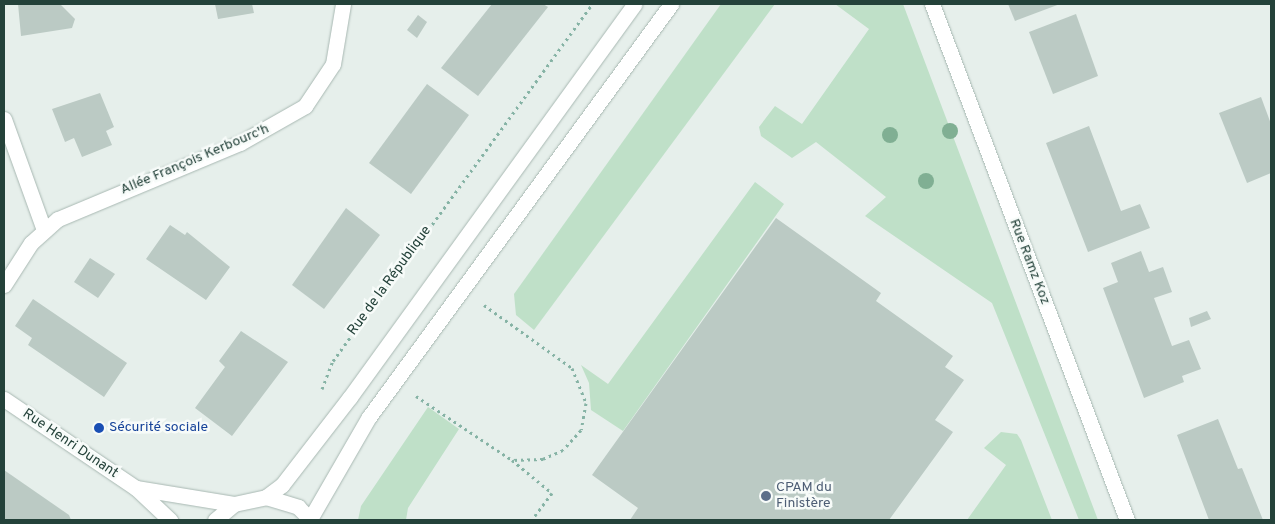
<!DOCTYPE html>
<meta charset="utf-8">
<style>
body{margin:0}
#map{position:relative;width:1275px;height:524px;overflow:hidden;background:#e6efeb;font-family:Overpass,sans-serif}
div>[style]{position:absolute}
[style*='--x']{left:calc(var(--x)*1px);top:calc(var(--y)*1px);width:calc(var(--w)*1px);rotate:calc(var(--a)*1deg)}
.green>*{inset:0;background:#bfe0c8}
.building>*{inset:0;background:#bbcac4}
.path>*{height:3px;margin-top:-1.5px;transform-origin:0;background:repeating-linear-gradient(90deg,#86b3a5 0 2.5px,transparent 0 6.5px)}
.roads{filter:drop-shadow(0 0 1px #a8b8b2) drop-shadow(0 0 1px #a8b8b2)}
.minor>*{height:15px;margin:-7.5px;padding:0 7.5px;transform-origin:7.5px;border-radius:7.5px;background:#fff}
.trees>*{width:16px;height:16px;margin:-8px;border-radius:50%;background:#80af93}
.dots>*{width:14px;height:14px;translate:-50% -50%;box-sizing:border-box;border:2px solid #f7fbf9;border-radius:50%}
span{translate:-50% -50%;white-space:nowrap;text-align:center;line-height:1.15;-webkit-text-stroke:5px #f7fbf9;paint-order:stroke}
.street-label{font-size:14px;color:#24423a}
.transit-label{font-size:14px;color:#164399}
.left{translate:0 -50%;text-align:left}
.service-label{font-size:14px;color:#4e5e75}
.frame{position:absolute;inset:0;border:5px solid #24423a;pointer-events:none}
</style>
<div id="map">
<div class="green">
<div style="clip-path:polygon(721px 4px,775px 4px,534px 330px,516px 315px,514px 294px)"></div>
<div style="clip-path:polygon(835px 4px,903px 4px,1098px 520px,1079px 520px,992px 303px,865px 216px,886px 197px,816px 142px,792px 158px,761px 136px,759px 127px,775px 106px,802px 124px,869px 29px)"></div>
<div style="clip-path:polygon(755px 182px,784px 204px,623px 431px,591px 410px,589px 383px,581px 365px,608px 384px)"></div>
<div style="clip-path:polygon(428px 407px,459px 429px,408px 508px,406px 520px,358px 520px,361px 506px)"></div>
<div style="clip-path:polygon(1001px 432px,1017px 434px,1021px 440px,1052px 520px,967px 520px,1006px 465px,984px 448px)"></div>
</div>
<div class="building">
<div style="clip-path:polygon(18px 4px,60px 4px,75px 19px,72px 28px,21px 36px)"></div>
<div style="clip-path:polygon(215px 4px,252px 4px,254px 13px,218px 19px)"></div>
<div style="clip-path:polygon(492px 4px,543px 4px,548px 7px,478px 96px,441px 68px)"></div>
<div style="clip-path:polygon(1008px 4px,1060px 4px,1015px 21px)"></div>
<div style="clip-path:polygon(1076px 14px,1098px 76px,1053px 94px,1029px 32px)"></div>
<div style="clip-path:polygon(418px 15px,427px 22px,417px 38px,407px 30px)"></div>
<div style="clip-path:polygon(427px 84px,469px 115px,411px 194px,369px 163px)"></div>
<div style="clip-path:polygon(100px 93px,114px 127px,106px 131px,112px 145px,82px 157px,74px 138px,65px 142px,52px 109px)"></div>
<div style="clip-path:polygon(1261px 97px,1271px 124px,1271px 173px,1247px 183px,1219px 113px)"></div>
<div style="clip-path:polygon(1089px 126px,1121px 211px,1140px 204px,1150px 228px,1088px 252px,1046px 143px)"></div>
<div style="clip-path:polygon(346px 208px,380px 235px,324px 309px,292px 285px)"></div>
<div style="clip-path:polygon(776px 218px,881px 293px,876px 301px,953px 356px,945px 367px,964px 380px,935px 420px,953px 432px,889px 520px,630px 520px,638px 508px,592px 475px)"></div>
<div style="clip-path:polygon(170px 225px,185px 235px,187px 232px,230px 267px,206px 300px,146px 259px)"></div>
<div style="clip-path:polygon(1141px 251px,1149px 272px,1163px 267px,1172px 292px,1154px 298px,1172px 346px,1189px 340px,1201px 369px,1182px 376px,1184px 382px,1144px 398px,1103px 288px,1118px 282px,1111px 263px)"></div>
<div style="clip-path:polygon(90px 258px,115px 274px,98px 298px,74px 282px)"></div>
<div style="clip-path:polygon(33px 299px,127px 363px,104px 397px,28px 345px,32px 338px,15px 326px)"></div>
<div style="clip-path:polygon(1207px 311px,1211px 319px,1191px 327px,1189px 318px)"></div>
<div style="clip-path:polygon(241px 331px,288px 362px,232px 436px,195px 408px,225px 367px,219px 361px)"></div>
<div style="clip-path:polygon(1218px 419px,1238px 469px,1242px 468px,1263px 520px,1209px 520px,1177px 435px)"></div>
<div style="clip-path:polygon(4px 470px,69px 515px,71px 520px,4px 520px)"></div>
</div>
<div class="path">
<div style="--x:484;--y:305;--w:108;--a:35.6"></div>
<div style="--x:572;--y:368;--w:38;--a:68"></div>
<div style="--x:586;--y:403;--w:27;--a:100"></div>
<div style="--x:581;--y:430;--w:27;--a:132"></div>
<div style="--x:563;--y:450;--w:22;--a:156"></div>
<div style="--x:543;--y:459;--w:31;--a:178"></div>
<div style="--x:322;--y:389;--w:30;--a:-69"></div>
<div style="--x:333;--y:361;--w:441;--a:-54"></div>
<div style="--x:416;--y:396;--w:115;--a:33.7"></div>
<div style="--x:512;--y:460;--w:52;--a:39.5"></div>
<div style="--x:552;--y:493;--w:34;--a:127"></div>
</div>
<div class="roads">
<div class="minor">
<div style="--x:932;--y:4;--w:552;--a:69.3"></div>
<div style="--x:4;--y:119;--w:118;--a:70.2"></div>
<div style="--x:4;--y:285;--w:50;--a:-57.3"></div>
<div style="--x:31;--y:243;--w:36;--a:-42"></div>
<div style="--x:58;--y:219;--w:197;--a:-22.7"></div>
<div style="--x:240;--y:143;--w:75;--a:-29.6"></div>
<div style="--x:305;--y:106;--w:50;--a:-56.3"></div>
<div style="--x:333;--y:64;--w:61;--a:-80.5"></div>
<div style="--x:4;--y:399;--w:159;--a:34"></div>
<div style="--x:136;--y:488;--w:47;--a:43.3"></div>
<div style="--x:136;--y:488;--w:99;--a:9.3"></div>
<div style="--x:266;--y:497;--w:20;--a:-37"></div>
<div style="--x:282;--y:485;--w:111;--a:-52.3"></div>
<div style="--x:350;--y:397;--w:485;--a:-54.1"></div>
<div style="--x:310;--y:519;--w:118;--a:-60"></div>
<div style="--x:369;--y:417;--w:512;--a:-53.82"></div>
<div style="--x:215;--y:520;--w:25;--a:-40"></div>
<div style="--x:234;--y:504;--w:33;--a:-12"></div>
<div style="--x:266;--y:497;--w:34;--a:17"></div>
<div style="--x:298;--y:507;--w:18;--a:45"></div>
</div>
</div>
<div class="trees">
<div style="left:950px;top:131px"></div>
<div style="left:890px;top:135px"></div>
<div style="left:926px;top:181px"></div>
</div>
<div class="dots">
<div style="left:99px;top:428px;background:#1a4fb4"></div>
<div style="left:766px;top:496px;background:#5c6f8a"></div>
</div>
<div class="street-label">
<span style="left:195px;top:160px;rotate:-23deg">Allée François Kerbourc'h</span>
<span style="left:1029px;top:262px;rotate:69deg">Rue Ramz Koz</span>
<span style="left:390px;top:281px;rotate:-54deg">Rue de la République</span>
<span style="left:70px;top:444px;rotate:34deg">Rue Henri Dunant</span>
</div>
<div class="transit-label">
<span class="left" style="left:109px;top:428px">Sécurité sociale</span>
</div>
<div class="service-label">
<span class="left" style="left:776px;top:496px">CPAM du<br>Finistère</span>
</div>
<div class="frame"></div>
</div>
